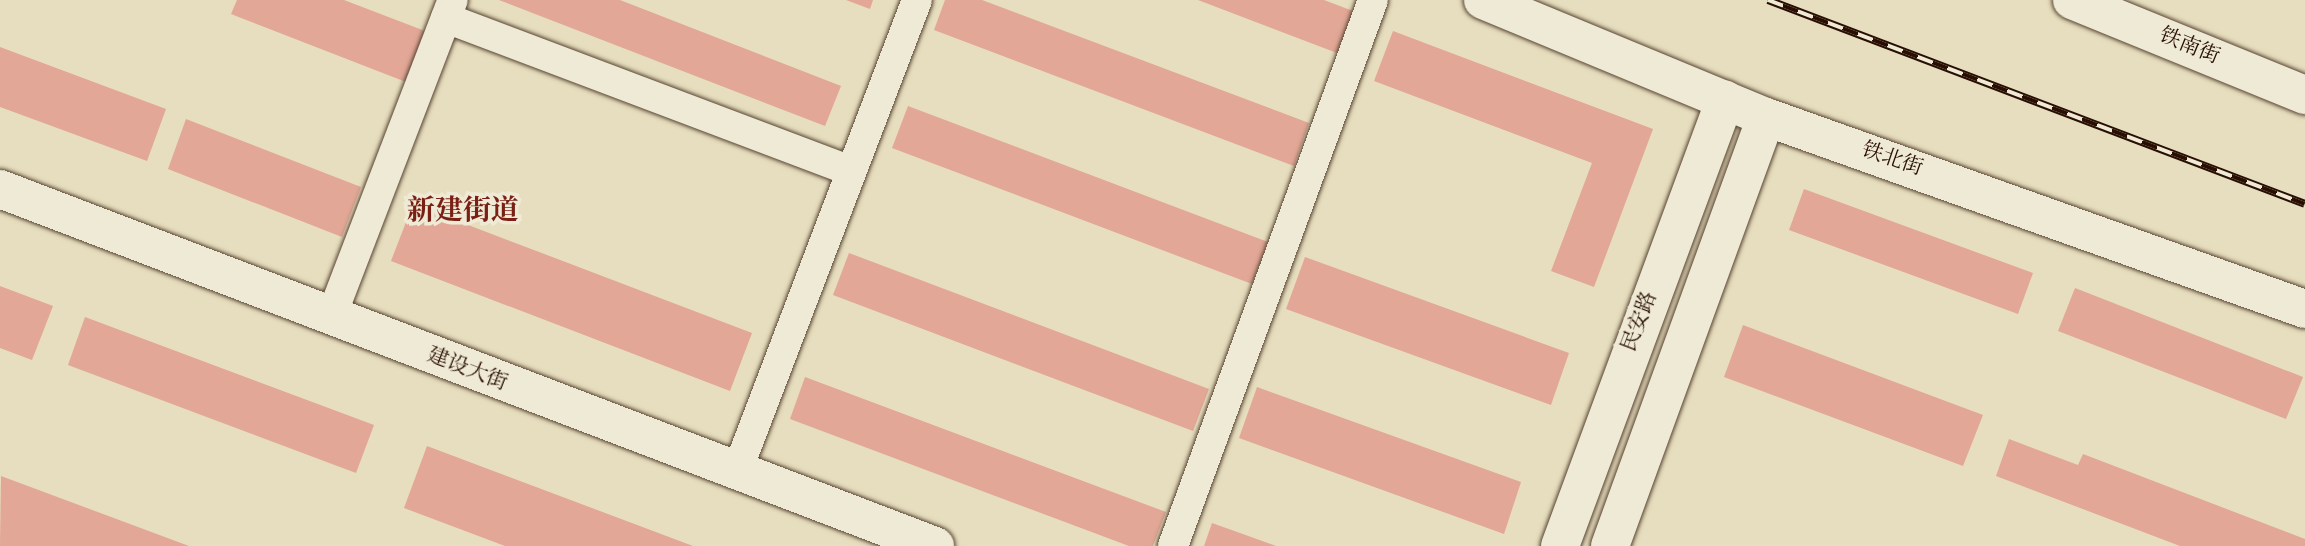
<!DOCTYPE html>
<meta charset="utf-8">
<style>
body{margin:0}
#map{position:relative;width:2305px;height:546px;overflow:hidden;background:#e6debe;font-family:Vollkorn,"Noto Serif SC",serif}
div>[style]{position:absolute}
[style*='--x']{left:calc(var(--x)*1px);top:calc(var(--y)*1px);width:calc(var(--w)*1px);rotate:calc(var(--a)*1deg)}
.building>*{inset:0;background:#e2a796}
.roads{filter:drop-shadow(0 0 2px #584332) drop-shadow(0 0 2px #584332)}
.street>*{height:30px;margin:-15px;padding:0 15px;transform-origin:15px;border-radius:15px;background:#efead5}
.secondary>*{height:38px;margin:-19px;padding:0 19px;transform-origin:19px;border-radius:19px;background:#efead5}
.rail>*{height:8px;margin-top:-4px;transform-origin:0;background:repeating-linear-gradient(90deg,#efead5 0 16px,#290f03 0 32px);box-sizing:border-box;border-block:2px solid #290f03}
span{translate:-50% -50%;white-space:nowrap;text-align:center;line-height:1.15;-webkit-text-stroke:7px #efead5;paint-order:stroke}
.street-label{font-size:21px;color:#290f03}
.district-label{font-size:28px;color:#7a1f14;font-weight:700}
</style>
<div id="map">
<div class="building">
<div style="clip-path:polygon(237px 0,344px 0,425px 31px,406px 82px,231px 14px)"></div>
<div style="clip-path:polygon(499px 0,620px 0,841px 86px,825px 126px)"></div>
<div style="clip-path:polygon(846px 0,873px 0,870px 9px)"></div>
<div style="clip-path:polygon(945px 0,982px 0,1309px 123px,1294px 166px,934px 30px)"></div>
<div style="clip-path:polygon(1198px 0,1324px 0,1353px 11px,1337px 53px)"></div>
<div style="clip-path:polygon(1393px 31px,1653px 129px,1594px 287px,1551px 271px,1592px 163px,1374px 81px)"></div>
<div style="clip-path:polygon(0 47px,166px 109px,147px 161px,0 107px)"></div>
<div style="clip-path:polygon(908px 106px,1268px 242px,1252px 284px,892px 148px)"></div>
<div style="clip-path:polygon(186px 119px,361px 187px,342px 237px,168px 169px)"></div>
<div style="clip-path:polygon(1804px 189px,2033px 273px,2018px 314px,1789px 230px)"></div>
<div style="clip-path:polygon(413px 204px,752px 333px,730px 391px,391px 261px)"></div>
<div style="clip-path:polygon(849px 253px,1209px 389px,1193px 431px,833px 295px)"></div>
<div style="clip-path:polygon(1305px 257px,1569px 353px,1551px 405px,1286px 309px)"></div>
<div style="clip-path:polygon(0 286px,53px 306px,32px 360px,0 348px)"></div>
<div style="clip-path:polygon(2075px 288px,2303px 377px,2286px 419px,2058px 331px)"></div>
<div style="clip-path:polygon(85px 317px,374px 425px,356px 473px,68px 365px)"></div>
<div style="clip-path:polygon(1743px 325px,1983px 415px,1963px 466px,1724px 377px)"></div>
<div style="clip-path:polygon(805px 377px,1166px 512px,1153px 546px,1129px 546px,790px 419px)"></div>
<div style="clip-path:polygon(1257px 387px,1521px 482px,1504px 534px,1239px 438px)"></div>
<div style="clip-path:polygon(2009px 439px,2078px 465px,2083px 454px,2305px 539px,2305px 546px,2180px 546px,1996px 476px)"></div>
<div style="clip-path:polygon(427px 446px,693px 546px,505px 546px,404px 508px)"></div>
<div style="clip-path:polygon(1px 476px,189px 546px,0 546px)"></div>
<div style="clip-path:polygon(1212px 523px,1276px 546px,1204px 546px)"></div>
</div>
<div class="roads">
<div class="street">
<div style="--x:446;--y:18;--w:430;--a:20.7"></div>
<div style="--x:331;--y:317;--w:340;--a:-69"></div>
<div style="--x:736;--y:474;--w:507;--a:-69.1"></div>
<div style="--x:1173;--y:546;--w:581;--a:-69.88"></div>
</div>
<div class="secondary">
<div style="--x:1483;--y:0;--w:306;--a:22.5"></div>
<div style="--x:1766;--y:117;--w:572;--a:19.61"></div>
<div style="--x:2072;--y:0;--w:252;--a:22.2"></div>
<div style="--x:0;--y:189;--w:1001;--a:20.9"></div>
<div style="--x:1560;--y:546;--w:476;--a:-69.7"></div>
<div style="--x:1610;--y:546;--w:456;--a:-70"></div>
</div>
</div>
<div class="rail">
<div style="--x:1768;--y:0;--w:574;--a:20.8"></div>
</div>
<div class="street-label">
<span style="left:2189px;top:47px;rotate:22deg">铁南街</span>
<span style="left:1892px;top:160px;rotate:19deg">铁北街</span>
<span style="left:1640px;top:322px;rotate:-69deg">民安路</span>
<span style="left:467px;top:370px;rotate:21deg">建设大街</span>
</div>
<div class="district-label">
<span style="left:463px;top:212px">新建街道</span>
</div>
</div>
